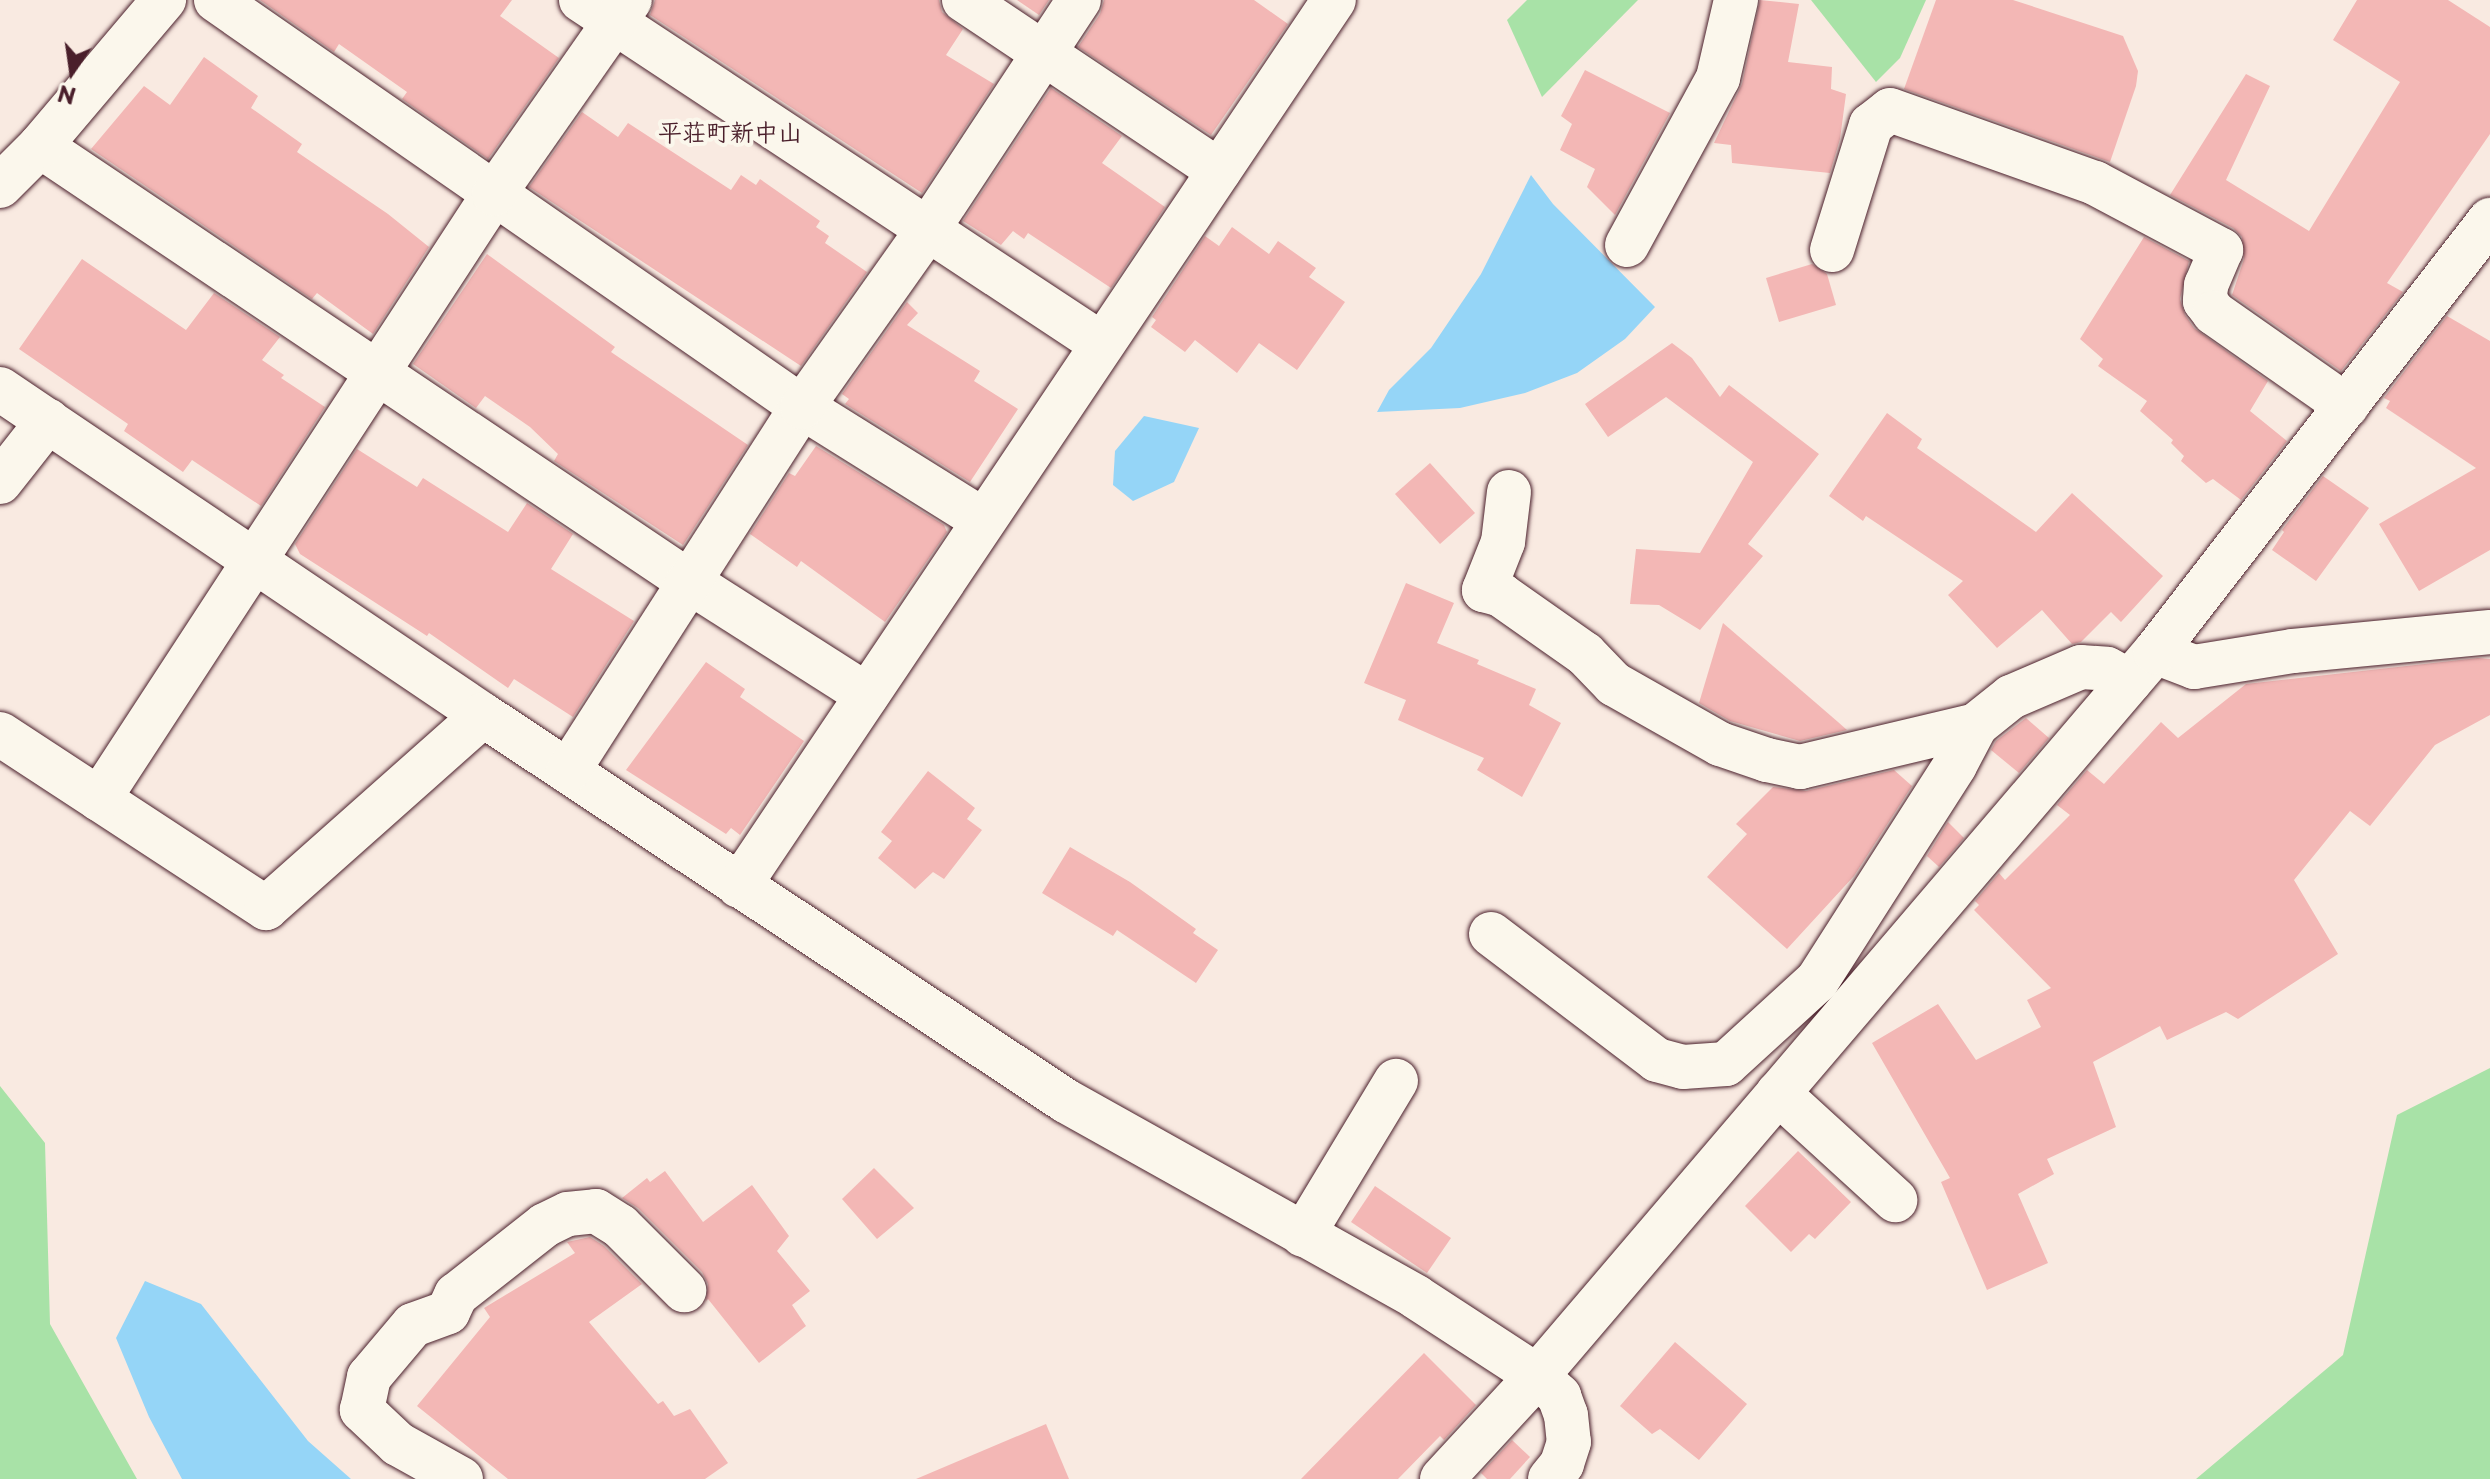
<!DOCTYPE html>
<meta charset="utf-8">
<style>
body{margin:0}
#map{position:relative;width:2490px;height:1479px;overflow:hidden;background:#f9eae1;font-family:"Playpen Sans","Klee One",sans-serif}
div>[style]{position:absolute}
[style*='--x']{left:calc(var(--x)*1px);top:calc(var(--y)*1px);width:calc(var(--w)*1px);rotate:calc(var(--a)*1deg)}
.green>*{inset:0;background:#a8e2a7}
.water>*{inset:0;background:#95d5f7}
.building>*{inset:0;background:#f3b7b5}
.roads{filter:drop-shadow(0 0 2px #4a1f2b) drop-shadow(0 0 2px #4a1f2b)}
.minor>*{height:44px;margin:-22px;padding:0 22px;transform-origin:22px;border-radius:22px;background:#fbf7ec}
span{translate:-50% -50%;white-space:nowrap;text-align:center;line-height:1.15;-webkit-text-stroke:8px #fbf7ec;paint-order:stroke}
.quarter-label{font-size:24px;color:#4a1f2b;font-weight:700}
.north{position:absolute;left:32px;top:32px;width:80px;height:80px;-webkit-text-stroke:6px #fbf7ec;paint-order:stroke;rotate:193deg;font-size:22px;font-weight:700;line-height:32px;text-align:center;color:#4a1f2b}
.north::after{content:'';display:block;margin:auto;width:28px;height:36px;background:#4a1f2b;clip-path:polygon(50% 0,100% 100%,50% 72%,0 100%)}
</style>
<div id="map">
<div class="green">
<div style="clip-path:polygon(1527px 0,1638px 0,1542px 97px,1507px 20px)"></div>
<div style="clip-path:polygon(1811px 0,1926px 0,1900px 58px,1876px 82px)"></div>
<div style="clip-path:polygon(2490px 1068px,2490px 1479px,2196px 1479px,2343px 1355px,2397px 1115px)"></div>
<div style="clip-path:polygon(0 1086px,45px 1143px,50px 1324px,137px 1479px,0 1479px)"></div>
</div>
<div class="water">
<div style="clip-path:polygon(1531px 175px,1553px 204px,1655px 307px,1625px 339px,1577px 373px,1525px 393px,1460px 408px,1377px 412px,1389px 390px,1431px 348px,1481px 274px)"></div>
<div style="clip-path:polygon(1144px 416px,1199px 428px,1174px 482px,1133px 501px,1113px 485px,1115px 451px)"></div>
<div style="clip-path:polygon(145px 1281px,201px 1304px,308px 1441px,351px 1479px,182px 1479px,149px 1417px,116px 1338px)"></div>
</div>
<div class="building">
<div style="clip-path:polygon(260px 0,512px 0,500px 16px,559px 58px,488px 159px,402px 99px,407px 92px,339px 44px,334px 52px)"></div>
<div style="clip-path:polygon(655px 0,939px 0,942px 12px,963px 29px,946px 55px,994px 84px,922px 193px,650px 15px)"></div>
<div style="clip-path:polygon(1017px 0,1049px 0,1039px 15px)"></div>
<div style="clip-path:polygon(1104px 0,1254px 0,1288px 24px,1211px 135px,1078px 47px,1100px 14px)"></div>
<div style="clip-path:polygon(1760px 0,1799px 4px,1788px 62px,1832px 67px,1831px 89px,1846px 94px,1840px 139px,1830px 173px,1732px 163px,1731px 145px,1714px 143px,1742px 84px)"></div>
<div style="clip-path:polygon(1936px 0,2013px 0,2123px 36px,2138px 71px,2136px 86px,2110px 162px,1904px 89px)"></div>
<div style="clip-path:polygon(2357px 0,2448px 0,2490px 27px,2490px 134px,2387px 283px,2403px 292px,2341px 371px,2232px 295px,2244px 259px,2242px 237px,2233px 228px,2170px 195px,2246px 74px,2270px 86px,2226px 180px,2309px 231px,2400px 82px,2333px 40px)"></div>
<div style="clip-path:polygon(204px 57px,258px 96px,251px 108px,302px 144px,297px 152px,388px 214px,429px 247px,373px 334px,317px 293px,312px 299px,91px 149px,144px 86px,170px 105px)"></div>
<div style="clip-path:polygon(1585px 70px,1670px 113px,1615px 215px,1587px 187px,1595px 169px,1560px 150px,1572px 124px,1561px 116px)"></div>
<div style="clip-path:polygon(1051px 88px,1122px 136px,1102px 163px,1165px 207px,1111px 288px,1028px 233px,1024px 239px,1013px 231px,1001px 245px,963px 221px)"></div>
<div style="clip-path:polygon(582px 112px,618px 137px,628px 123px,731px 190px,741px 175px,756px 185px,760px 179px,820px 221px,816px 227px,829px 236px,825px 243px,867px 272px,801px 366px,529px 187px)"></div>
<div style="clip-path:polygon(1232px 227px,1269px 254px,1278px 241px,1316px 268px,1309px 277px,1345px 302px,1297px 370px,1259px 343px,1237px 373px,1195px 340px,1185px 352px,1151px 327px,1156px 320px,1152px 317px,1205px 236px,1219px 246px)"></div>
<div style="clip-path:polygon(2144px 237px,2189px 261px,2180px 299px,2185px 315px,2194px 328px,2268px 381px,2250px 411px,2287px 441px,2241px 500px,2213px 479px,2206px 483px,2181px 461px,2184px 456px,2171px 443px,2173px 440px,2140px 411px,2147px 401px,2098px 366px,2103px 359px,2080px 339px)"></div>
<div style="clip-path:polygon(487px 254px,615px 347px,611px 352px,748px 445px,683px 545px,554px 461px,558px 454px,530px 427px,485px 396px,476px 408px,413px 364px)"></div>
<div style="clip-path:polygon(82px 259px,186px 330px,214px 293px,280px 337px,262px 360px,284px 375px,281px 378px,325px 407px,261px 506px,192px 460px,183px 472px,124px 431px,128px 424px,19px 349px)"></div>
<div style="clip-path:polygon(1812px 264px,1827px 274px,1836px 305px,1779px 322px,1766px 278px)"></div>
<div style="clip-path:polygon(907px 302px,918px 313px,907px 325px,980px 371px,974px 381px,1018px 409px,970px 482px,845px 404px,849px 399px,842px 394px)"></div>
<div style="clip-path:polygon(2447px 316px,2490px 341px,2490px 550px,2419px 591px,2379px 524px,2476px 468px,2386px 408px,2390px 401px,2384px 398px)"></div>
<div style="clip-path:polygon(1672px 343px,1692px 358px,1720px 397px,1729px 385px,1819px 454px,1748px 544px,1763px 556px,1700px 630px,1659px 605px,1630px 604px,1636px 549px,1700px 553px,1753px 462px,1666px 397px,1608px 437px,1585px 404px)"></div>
<div style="clip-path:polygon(1887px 413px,1922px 439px,1917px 448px,2036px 532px,2072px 493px,2163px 576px,2121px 622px,2111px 612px,2081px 642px,2072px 644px,2042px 610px,1997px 648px,1948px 595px,1963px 581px,1866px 516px,1863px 521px,1829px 496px)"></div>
<div style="clip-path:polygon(816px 446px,944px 525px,947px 532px,885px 622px,801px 561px,797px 567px,750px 534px,789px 473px,795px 476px)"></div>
<div style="clip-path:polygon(357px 449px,417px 487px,423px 478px,508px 532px,527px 503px,573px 534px,551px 569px,634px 621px,573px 717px,514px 679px,508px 688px,429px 633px,427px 636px,300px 554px,295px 544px)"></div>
<div style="clip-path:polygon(1430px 463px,1475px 513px,1440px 544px,1395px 494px)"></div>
<div style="clip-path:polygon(2323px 476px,2369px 508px,2316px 581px,2272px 550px,2284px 532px,2282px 530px)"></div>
<div style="clip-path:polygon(1406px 583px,1454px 603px,1437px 643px,1479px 660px,1477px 664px,1536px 689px,1529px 705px,1561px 723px,1522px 797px,1477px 770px,1484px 758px,1398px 720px,1406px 700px,1364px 683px)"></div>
<div style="clip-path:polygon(1723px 623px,1838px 722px,1847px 730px,1800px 741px,1730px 721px,1699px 703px)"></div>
<div style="clip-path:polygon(2478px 658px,2490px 659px,2490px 715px,2435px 745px,2370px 826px,2350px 811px,2294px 880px,2338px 954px,2238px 1019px,2226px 1012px,2167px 1040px,2160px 1026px,2093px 1062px,2116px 1127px,2047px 1159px,2054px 1174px,2018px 1194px,2048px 1263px,1987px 1290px,1941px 1182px,1950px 1178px,1872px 1043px,1938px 1004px,1976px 1060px,2041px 1027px,2027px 1000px,2051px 988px,1974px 910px,1979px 905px,1975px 901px,1999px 873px,2005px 880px,2070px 815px,2057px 805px,2087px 770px,2104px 784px,2161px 722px,2178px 738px,2246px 684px)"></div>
<div style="clip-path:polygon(706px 662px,745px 689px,740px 697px,804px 741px,740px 835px,731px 828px,726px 834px,626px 770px)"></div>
<div style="clip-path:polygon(2026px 718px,2049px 738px,2019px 773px,1991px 750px,1996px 741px)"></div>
<div style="clip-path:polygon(1894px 770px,1912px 786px,1854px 876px,1787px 949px,1707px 877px,1747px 834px,1736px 824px,1773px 787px,1806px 791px)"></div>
<div style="clip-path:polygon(928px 771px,975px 808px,967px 819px,982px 830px,944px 879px,933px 872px,915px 889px,878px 858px,892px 841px,881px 832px)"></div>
<div style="clip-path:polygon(1948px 822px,1964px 838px,1939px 867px,1927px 856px)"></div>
<div style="clip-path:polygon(1070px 847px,1130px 882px,1196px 929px,1193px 933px,1218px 950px,1196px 983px,1117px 930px,1113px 936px,1042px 893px)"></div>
<div style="clip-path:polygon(1798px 1151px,1851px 1202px,1815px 1239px,1809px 1234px,1791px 1252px,1745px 1206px)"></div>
<div style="clip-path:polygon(874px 1168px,914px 1208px,877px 1239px,842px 1199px)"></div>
<div style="clip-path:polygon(665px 1171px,703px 1222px,752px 1185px,789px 1236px,777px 1251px,810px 1291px,792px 1305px,806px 1326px,759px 1363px,708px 1299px,706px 1301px,708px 1284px,702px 1272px,638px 1208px,622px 1198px,647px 1178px,650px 1182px)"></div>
<div style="clip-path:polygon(1375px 1186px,1451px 1238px,1427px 1273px,1351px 1222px)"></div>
<div style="clip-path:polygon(590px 1237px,604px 1246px,642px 1284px,589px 1322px,658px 1404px,663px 1401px,674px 1416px,690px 1409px,728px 1463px,705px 1479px,508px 1479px,417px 1406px,490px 1317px,484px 1308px,575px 1253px,567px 1242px)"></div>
<div style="clip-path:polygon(1675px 1342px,1747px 1404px,1699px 1460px,1660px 1429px,1652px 1434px,1620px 1406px)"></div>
<div style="clip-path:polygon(1424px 1353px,1476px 1405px,1444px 1440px,1440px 1436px,1398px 1479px,1301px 1479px)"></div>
<div style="clip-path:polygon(1046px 1424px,1069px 1479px,916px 1479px)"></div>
<div style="clip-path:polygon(1512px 1440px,1530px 1457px,1510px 1479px,1487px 1479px,1481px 1473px)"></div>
</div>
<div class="roads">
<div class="minor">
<div style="--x:216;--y:0;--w:713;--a:34.78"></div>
<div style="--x:802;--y:407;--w:213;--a:32"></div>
<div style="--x:581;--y:0;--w:622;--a:33.46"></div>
<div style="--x:964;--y:0;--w:307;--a:33.8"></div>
<div style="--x:40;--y:146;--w:780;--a:33.87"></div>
<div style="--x:688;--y:581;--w:212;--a:32.5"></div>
<div style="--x:0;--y:186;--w:57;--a:-45"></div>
<div style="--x:40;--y:146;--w:192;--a:-49.7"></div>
<div style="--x:1627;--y:245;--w:190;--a:-61.4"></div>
<div style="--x:1718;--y:78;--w:80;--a:-77"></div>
<div style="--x:1832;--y:250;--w:131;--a:-72.7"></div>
<div style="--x:1871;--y:125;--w:24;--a:-38"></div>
<div style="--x:1890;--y:110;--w:218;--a:19.6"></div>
<div style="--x:2095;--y:183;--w:143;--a:28"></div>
<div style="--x:2221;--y:250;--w:38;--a:113"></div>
<div style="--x:2206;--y:285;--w:16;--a:94"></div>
<div style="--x:2205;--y:301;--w:15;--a:53"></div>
<div style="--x:2214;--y:313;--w:162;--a:35"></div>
<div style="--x:0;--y:389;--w:583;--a:34.02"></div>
<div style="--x:483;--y:715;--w:699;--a:33.51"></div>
<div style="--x:1066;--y:1101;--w:401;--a:29.2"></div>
<div style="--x:1416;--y:1297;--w:145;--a:33.1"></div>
<div style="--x:1537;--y:1376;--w:30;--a:42"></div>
<div style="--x:1559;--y:1396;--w:20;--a:70"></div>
<div style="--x:1566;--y:1415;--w:27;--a:84"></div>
<div style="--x:1569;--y:1442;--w:23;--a:108"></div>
<div style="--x:1562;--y:1464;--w:19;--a:129"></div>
<div style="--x:0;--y:482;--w:78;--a:-51.8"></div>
<div style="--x:1509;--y:492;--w:50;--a:96.8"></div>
<div style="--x:1503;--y:542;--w:52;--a:111.6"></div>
<div style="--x:1484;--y:590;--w:18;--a:16"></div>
<div style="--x:1501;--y:595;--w:103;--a:35.1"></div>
<div style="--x:1585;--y:654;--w:42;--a:46"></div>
<div style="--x:1614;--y:684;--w:122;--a:29.5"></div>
<div style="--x:1720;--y:744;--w:50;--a:18.8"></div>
<div style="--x:1767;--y:760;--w:34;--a:12"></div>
<div style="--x:1800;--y:767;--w:181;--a:-13.4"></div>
<div style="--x:1976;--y:725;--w:45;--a:-38.7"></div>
<div style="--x:2011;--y:697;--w:76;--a:-23.2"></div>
<div style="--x:2081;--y:667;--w:26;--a:4"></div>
<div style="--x:2107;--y:669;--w:26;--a:28"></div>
<div style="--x:2155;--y:652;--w:42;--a:21"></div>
<div style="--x:2194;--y:667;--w:100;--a:-9.2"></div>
<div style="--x:2293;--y:651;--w:198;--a:-5.5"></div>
<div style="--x:0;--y:734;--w:318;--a:33.2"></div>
<div style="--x:266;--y:908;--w:290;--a:-41.6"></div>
<div style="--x:568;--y:771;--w:433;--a:-57.3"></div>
<div style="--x:802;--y:407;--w:218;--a:-54.7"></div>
<div style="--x:928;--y:229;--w:274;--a:-56.6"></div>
<div style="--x:99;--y:799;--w:723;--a:-56.86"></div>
<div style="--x:494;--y:194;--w:237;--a:-55"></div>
<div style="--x:739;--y:886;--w:1067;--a:-56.12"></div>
<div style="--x:1491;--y:934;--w:208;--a:37.2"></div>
<div style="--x:1657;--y:1060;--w:27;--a:15"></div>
<div style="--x:1683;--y:1067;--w:43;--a:-4"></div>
<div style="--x:1726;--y:1064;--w:123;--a:-42.4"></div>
<div style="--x:1817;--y:981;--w:256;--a:-57.4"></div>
<div style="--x:1955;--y:765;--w:45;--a:-62.3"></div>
<div style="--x:1778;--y:1093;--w:159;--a:42.4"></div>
<div style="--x:1303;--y:1235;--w:180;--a:-58.9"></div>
<div style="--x:461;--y:1479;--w:72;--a:-150.9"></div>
<div style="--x:398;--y:1444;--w:50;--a:-136.6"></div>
<div style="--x:362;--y:1410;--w:34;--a:-78"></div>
<div style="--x:369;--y:1377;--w:68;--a:-49.8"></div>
<div style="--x:413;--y:1325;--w:37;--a:-20"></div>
<div style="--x:448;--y:1312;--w:19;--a:-65"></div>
<div style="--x:456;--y:1295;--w:113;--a:-38.2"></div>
<div style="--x:545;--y:1225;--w:25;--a:-26"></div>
<div style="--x:568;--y:1214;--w:28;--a:-6"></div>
<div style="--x:596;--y:1211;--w:28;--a:32"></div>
<div style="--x:620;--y:1226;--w:91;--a:45"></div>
<div style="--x:1442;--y:1479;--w:140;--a:-47.3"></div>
<div style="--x:1537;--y:1376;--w:952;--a:-49.52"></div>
<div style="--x:2155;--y:652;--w:547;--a:-52.21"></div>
</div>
</div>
<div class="quarter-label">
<span style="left:730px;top:132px">平荘町新中山</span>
</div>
<div class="north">N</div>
</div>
